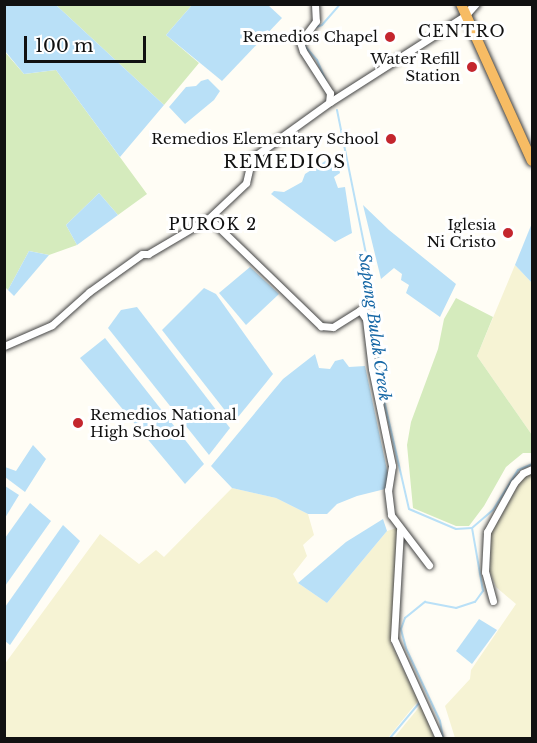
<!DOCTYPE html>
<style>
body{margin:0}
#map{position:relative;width:537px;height:743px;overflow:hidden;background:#fffdf5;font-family:"Libre Baskerville",serif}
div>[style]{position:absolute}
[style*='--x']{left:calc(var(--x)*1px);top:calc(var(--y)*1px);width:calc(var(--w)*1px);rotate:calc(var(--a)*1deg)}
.farmland>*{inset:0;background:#f6f3d4}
.green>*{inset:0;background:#d5ebbd}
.water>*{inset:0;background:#b9e0f7}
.stream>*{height:2px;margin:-1px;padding:0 1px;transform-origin:1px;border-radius:1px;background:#b9e0f7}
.roads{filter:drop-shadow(0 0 2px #444) drop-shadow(0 0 2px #444)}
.minor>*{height:7px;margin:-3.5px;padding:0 3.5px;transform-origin:3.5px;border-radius:3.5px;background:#fff}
.tertiary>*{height:8px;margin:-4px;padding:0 4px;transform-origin:4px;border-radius:4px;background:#fff}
.trunk>*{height:10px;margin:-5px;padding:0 5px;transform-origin:5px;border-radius:5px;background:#f7bc64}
.dots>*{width:16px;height:16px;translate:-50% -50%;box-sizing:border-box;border:3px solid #fff;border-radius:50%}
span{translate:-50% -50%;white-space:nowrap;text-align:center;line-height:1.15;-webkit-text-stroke:6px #fff;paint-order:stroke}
.poi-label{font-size:15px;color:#111}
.right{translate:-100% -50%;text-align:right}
.left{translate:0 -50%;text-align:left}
.neighbourhood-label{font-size:16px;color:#111;letter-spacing:1.5px}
.water-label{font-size:16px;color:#1768a6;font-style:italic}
.quarter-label{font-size:18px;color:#111;letter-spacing:1.5px}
.frame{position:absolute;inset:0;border:6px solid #111;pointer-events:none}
.scale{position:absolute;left:24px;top:36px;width:122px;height:27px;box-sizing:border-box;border:3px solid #111;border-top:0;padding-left:8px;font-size:18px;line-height:21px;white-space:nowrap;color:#111;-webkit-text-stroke:4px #fff;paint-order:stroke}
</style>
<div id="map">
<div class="farmland">
<div style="clip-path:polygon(515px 265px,532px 283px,532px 435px,477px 356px)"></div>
<div style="clip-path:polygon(532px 472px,532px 738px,455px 738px,445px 706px,470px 679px,471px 670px,516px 604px,496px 587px,490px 572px,491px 534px,524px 475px)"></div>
<div style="clip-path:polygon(232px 488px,276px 498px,308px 514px,314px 535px,303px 545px,307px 556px,293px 574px,298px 583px,327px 603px,387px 531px,397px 528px,391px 643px,418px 701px,388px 738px,5px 738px,4px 665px,100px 534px,139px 564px,156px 550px,164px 557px)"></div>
<div style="clip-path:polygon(421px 705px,434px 738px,394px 738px,406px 723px)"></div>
</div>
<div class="green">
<div style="clip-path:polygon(56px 5px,192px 5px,166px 35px,199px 63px,164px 105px)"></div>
<div style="clip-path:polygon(4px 51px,24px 74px,56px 70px,147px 194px,118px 215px,99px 193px,66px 225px,77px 245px,49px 255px,29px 251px,8px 290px,4px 286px)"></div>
<div style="clip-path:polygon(456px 298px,493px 317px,477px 356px,532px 435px,532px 453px,523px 453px,506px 467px,484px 506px,469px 526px,456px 526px,413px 508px,407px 445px,411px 422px,438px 349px,444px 319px)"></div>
</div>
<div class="water">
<div style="clip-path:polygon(4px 5px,56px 5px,164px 105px,120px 157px,56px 70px,24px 74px,5px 51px)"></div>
<div style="clip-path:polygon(192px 5px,268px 5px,282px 18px,222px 81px,166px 35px)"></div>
<div style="clip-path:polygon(208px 79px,220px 91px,214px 100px,185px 124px,169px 107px,186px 87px,196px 86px,201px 81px)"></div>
<div style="clip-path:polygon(336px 154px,340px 173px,334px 177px,338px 188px,345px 187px,352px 233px,335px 242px,271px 194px,274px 191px,284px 192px,302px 182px,305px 174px)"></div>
<div style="clip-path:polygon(99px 193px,118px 215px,77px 245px,66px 225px)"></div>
<div style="clip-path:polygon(363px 205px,389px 230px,456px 284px,440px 317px,406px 293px,409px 285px,401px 280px,402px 274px,394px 268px,381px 279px)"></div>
<div style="clip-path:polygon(532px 223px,532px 283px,515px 265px)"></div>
<div style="clip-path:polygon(29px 251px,49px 255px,14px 296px,8px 290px)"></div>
<div style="clip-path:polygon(250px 267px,279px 294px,246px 325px,219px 293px)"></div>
<div style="clip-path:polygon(204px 288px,216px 294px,273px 374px,234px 422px,162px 330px)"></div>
<div style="clip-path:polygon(137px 307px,230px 428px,209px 455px,108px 328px,121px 310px)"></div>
<div style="clip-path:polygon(105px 338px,204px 464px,185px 484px,80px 358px)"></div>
<div style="clip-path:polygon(315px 354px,319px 368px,330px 369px,335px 361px,343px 359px,349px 367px,365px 366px,388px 475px,385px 489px,357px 496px,337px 504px,327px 514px,308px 514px,276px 498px,232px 488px,211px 466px,283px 379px)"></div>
<div style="clip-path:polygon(33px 445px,46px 459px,25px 492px,5px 477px,5px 467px,16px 471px)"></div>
<div style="clip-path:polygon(5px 486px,19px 495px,5px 518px)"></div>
<div style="clip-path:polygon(30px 503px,51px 521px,5px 586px,5px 538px)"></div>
<div style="clip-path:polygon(383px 519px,387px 531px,327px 603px,298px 583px,346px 542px)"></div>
<div style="clip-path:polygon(63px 525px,80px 541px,10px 645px,5px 641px,5px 607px)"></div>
<div style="clip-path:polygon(479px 619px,497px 630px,472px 664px,456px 651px)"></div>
</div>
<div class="stream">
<div style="--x:313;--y:28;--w:9;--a:-18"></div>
<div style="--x:322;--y:25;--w:28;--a:-49"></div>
<div style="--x:304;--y:45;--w:20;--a:49"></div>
<div style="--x:317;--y:60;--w:23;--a:67"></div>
<div style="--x:337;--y:110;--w:177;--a:78.6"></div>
<div style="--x:372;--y:284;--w:103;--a:85"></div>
<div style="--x:381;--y:387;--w:125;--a:77.1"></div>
<div style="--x:409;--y:509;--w:51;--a:23.1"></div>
<div style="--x:456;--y:529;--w:16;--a:-4"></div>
<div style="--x:472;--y:528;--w:28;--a:-41"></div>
<div style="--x:493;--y:510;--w:47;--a:-58"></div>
<div style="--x:518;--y:470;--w:15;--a:-23"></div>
<div style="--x:390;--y:738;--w:47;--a:-50.2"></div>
<div style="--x:443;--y:738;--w:17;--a:-100"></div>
<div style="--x:440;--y:721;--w:81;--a:-115"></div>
<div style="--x:406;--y:648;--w:20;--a:-105"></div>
<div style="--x:401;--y:629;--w:12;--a:-70"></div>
<div style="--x:405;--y:618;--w:26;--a:-39"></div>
<div style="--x:425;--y:602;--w:32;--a:11"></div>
<div style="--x:456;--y:608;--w:20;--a:-18"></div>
<div style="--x:475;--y:602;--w:14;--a:-54"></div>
<div style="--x:483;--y:591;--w:64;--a:-99.9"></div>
</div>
<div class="roads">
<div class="minor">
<div style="--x:315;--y:4;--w:17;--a:87"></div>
<div style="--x:316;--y:21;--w:26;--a:127"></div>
<div style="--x:300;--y:42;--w:9;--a:72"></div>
<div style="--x:303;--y:51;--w:50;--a:57.3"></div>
<div style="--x:330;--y:93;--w:9;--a:96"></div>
<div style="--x:209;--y:218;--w:156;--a:44"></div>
<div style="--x:321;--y:326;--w:12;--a:5"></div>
<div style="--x:333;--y:327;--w:32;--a:-32"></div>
<div style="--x:360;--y:310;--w:11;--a:56"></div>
<div style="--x:366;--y:319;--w:50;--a:83.2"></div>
<div style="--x:372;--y:369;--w:99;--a:78.3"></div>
<div style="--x:392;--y:466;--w:24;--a:99"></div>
<div style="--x:388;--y:490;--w:25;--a:83"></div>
<div style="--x:391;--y:515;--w:63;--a:52.8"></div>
<div style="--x:4;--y:346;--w:52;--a:-23.6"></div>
<div style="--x:52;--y:325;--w:50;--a:-41.7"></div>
<div style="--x:89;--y:292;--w:65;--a:-35.6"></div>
<div style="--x:142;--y:254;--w:6;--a:0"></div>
<div style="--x:148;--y:254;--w:71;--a:-30.5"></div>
<div style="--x:209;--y:218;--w:51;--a:-43.4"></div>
<div style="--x:246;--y:183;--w:26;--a:-77"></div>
<div style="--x:252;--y:158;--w:96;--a:-35.7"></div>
<div style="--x:330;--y:102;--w:161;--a:-32.6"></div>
<div style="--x:400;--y:530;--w:109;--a:93.2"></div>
<div style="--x:394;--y:639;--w:109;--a:65.6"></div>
<div style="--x:493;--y:601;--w:30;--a:-105"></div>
<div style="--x:485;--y:572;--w:40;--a:-87.1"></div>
<div style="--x:487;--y:532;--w:56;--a:-61.1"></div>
<div style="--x:514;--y:483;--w:13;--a:-48"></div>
<div style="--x:523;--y:473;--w:10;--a:-24"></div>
</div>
<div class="tertiary">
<div style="--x:466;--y:15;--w:15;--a:-48"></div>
</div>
<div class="trunk">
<div style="--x:461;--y:4;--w:172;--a:65.7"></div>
</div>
</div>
<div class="dots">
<div style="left:390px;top:37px;background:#c4262e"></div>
<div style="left:472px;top:67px;background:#c4262e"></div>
<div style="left:391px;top:139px;background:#c4262e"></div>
<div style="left:508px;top:233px;background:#c4262e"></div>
<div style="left:78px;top:423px;background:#c4262e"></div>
</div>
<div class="poi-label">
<span class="right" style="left:378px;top:37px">Remedios Chapel</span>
<span class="right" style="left:460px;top:67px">Water Refill<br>Station</span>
<span class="right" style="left:379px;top:139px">Remedios Elementary School</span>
<span class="right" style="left:496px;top:233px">Iglesia<br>Ni Cristo</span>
<span class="left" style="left:90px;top:423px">Remedios National<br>High School</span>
</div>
<div class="neighbourhood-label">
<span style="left:462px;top:31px">CENTRO</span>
<span style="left:213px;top:224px">PUROK 2</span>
</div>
<div class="water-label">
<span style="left:375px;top:327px;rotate:82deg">Sapang Bulak Creek</span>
</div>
<div class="quarter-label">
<span style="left:285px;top:162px">REMEDIOS</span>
</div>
<div class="frame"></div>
<div class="scale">100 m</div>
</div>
